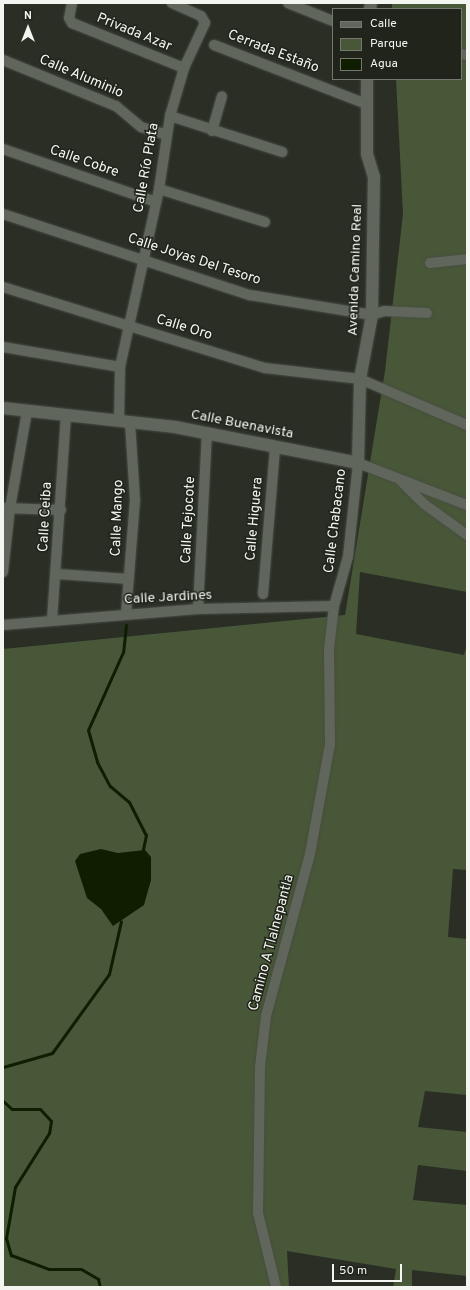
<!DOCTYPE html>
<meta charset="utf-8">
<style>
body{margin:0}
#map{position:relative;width:470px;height:1290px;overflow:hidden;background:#2a2e25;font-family:Overpass,sans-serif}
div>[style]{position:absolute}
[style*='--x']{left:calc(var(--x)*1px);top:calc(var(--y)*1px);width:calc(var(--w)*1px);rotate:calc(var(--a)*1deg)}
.green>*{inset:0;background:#485737}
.water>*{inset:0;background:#0f1e00}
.stream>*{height:3px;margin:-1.5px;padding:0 1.5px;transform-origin:1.5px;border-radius:1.5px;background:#0f1e00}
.roads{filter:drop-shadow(0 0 1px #484c44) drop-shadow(0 0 1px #484c44)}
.minor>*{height:10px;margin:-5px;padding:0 5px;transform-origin:5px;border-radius:5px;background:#60665b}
.tertiary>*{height:12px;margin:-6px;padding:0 6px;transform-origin:6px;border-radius:6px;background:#60665b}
span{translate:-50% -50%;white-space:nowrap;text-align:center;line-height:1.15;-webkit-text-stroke:3px #20241b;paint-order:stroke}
.street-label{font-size:14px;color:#f3f6f0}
.frame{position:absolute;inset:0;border:4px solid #f3f6f0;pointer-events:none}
.legend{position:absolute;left:332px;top:8px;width:130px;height:72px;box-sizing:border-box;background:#20241b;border:1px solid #747870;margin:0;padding:5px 7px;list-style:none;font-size:12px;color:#f3f6f0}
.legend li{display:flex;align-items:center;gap:8px;height:20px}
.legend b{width:20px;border:1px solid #747870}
.north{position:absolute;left:8px;top:8px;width:40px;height:40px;-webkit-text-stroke:3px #20241b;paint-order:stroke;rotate:0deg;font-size:11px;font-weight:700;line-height:16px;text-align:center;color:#f3f6f0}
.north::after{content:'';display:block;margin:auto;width:14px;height:18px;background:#f3f6f0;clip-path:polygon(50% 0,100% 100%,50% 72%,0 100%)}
.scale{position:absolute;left:332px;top:1264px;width:70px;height:18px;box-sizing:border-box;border:2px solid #f3f6f0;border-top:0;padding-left:5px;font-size:12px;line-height:14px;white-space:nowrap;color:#f3f6f0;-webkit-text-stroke:3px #20241b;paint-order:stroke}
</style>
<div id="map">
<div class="green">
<div style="clip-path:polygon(392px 3px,467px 3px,467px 592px,360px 572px,356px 634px,464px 655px,467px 644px,467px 870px,453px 869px,448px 937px,467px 939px,467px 1095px,425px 1091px,418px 1127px,467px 1132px,467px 1171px,418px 1165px,413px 1200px,467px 1205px,467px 1276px,412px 1270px,412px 1287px,393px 1287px,396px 1269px,287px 1251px,289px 1287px,3px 1287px,3px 649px,345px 615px,385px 371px,403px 214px,396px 79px,461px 79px,461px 9px,392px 9px)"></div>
</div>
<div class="water">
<div style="clip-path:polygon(101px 849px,118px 853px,145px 850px,151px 857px,151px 880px,144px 905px,113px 926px,101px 909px,87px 898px,75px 861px,80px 854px)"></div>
</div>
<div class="stream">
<div style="--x:126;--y:625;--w:27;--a:96"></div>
<div style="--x:123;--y:652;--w:85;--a:114.2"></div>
<div style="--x:88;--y:730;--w:33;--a:74"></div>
<div style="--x:97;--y:762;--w:27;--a:62"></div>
<div style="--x:110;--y:786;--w:25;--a:40"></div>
<div style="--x:129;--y:802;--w:37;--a:63"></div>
<div style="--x:146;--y:835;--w:19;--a:102"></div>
<div style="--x:3;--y:1067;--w:51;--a:-15.9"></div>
<div style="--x:52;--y:1053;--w:97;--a:-54.2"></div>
<div style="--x:109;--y:974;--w:54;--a:-77.2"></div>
<div style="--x:3;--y:1101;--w:12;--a:42"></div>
<div style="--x:12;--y:1109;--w:28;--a:0"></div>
<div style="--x:40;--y:1109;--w:16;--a:47"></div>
<div style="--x:51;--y:1121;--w:12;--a:99"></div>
<div style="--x:49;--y:1133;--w:64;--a:122.2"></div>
<div style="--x:15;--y:1187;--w:52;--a:100"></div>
<div style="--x:6;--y:1238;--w:18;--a:74"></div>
<div style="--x:11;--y:1255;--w:40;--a:20.2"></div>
<div style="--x:49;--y:1269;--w:32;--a:0"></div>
<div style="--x:81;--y:1269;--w:20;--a:30"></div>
<div style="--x:98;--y:1279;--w:8;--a:76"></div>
</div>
<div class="roads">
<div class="minor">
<div style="--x:72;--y:3;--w:15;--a:101"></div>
<div style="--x:69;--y:18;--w:6;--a:59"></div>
<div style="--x:72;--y:23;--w:121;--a:21.9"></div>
<div style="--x:288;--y:3;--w:48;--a:21.8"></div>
<div style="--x:214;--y:45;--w:163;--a:21.2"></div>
<div style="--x:461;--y:54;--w:6;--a:9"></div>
<div style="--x:3;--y:60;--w:122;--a:22.2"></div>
<div style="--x:116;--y:106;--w:33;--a:40"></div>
<div style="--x:141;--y:127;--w:27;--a:17"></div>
<div style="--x:170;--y:116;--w:118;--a:17.8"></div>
<div style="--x:212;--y:131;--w:36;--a:-74"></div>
<div style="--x:3;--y:149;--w:162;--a:19.1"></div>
<div style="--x:159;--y:189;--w:111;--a:17.3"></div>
<div style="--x:3;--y:214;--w:260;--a:18.2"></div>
<div style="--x:250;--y:295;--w:124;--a:9.3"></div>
<div style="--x:372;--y:315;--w:13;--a:-18"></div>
<div style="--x:384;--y:311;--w:43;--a:2.7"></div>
<div style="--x:430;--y:263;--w:37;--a:-6"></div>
<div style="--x:3;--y:287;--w:274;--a:17.2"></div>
<div style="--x:265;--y:368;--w:96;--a:6.6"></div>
<div style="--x:360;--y:379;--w:116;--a:23.3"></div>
<div style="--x:3;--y:347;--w:119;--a:9.7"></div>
<div style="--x:119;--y:421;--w:54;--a:-88.9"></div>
<div style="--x:120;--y:367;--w:182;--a:-77.6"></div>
<div style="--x:159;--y:189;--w:74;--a:-81.4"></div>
<div style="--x:170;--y:116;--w:50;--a:-73.7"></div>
<div style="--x:184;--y:68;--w:50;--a:-65"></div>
<div style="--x:205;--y:23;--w:8;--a:-120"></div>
<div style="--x:201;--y:16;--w:32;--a:-156"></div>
<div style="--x:401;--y:481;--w:33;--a:45"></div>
<div style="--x:424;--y:504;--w:53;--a:35.8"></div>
<div style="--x:3;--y:508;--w:58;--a:2"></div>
<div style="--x:3;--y:572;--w:64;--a:-83.8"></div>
<div style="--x:10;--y:508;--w:97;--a:-80"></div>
<div style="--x:57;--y:574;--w:72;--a:4"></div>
<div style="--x:263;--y:594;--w:147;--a:-85.3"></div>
<div style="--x:198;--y:609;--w:176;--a:-87.1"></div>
<div style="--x:126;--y:614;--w:114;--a:-85.5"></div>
<div style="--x:135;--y:500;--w:78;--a:-93.7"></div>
<div style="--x:52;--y:620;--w:204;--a:-86.1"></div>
<div style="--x:3;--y:625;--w:196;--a:-4.7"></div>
<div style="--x:198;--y:609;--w:136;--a:-1.3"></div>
<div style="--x:276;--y:1287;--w:76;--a:-103.7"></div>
<div style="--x:258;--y:1213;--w:146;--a:-89.2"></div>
<div style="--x:260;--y:1067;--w:51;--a:-83.3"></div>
<div style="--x:266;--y:1016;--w:168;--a:-74.8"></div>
<div style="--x:310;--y:854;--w:112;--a:-79.7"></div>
<div style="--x:330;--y:744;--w:95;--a:-90.6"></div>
<div style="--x:329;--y:649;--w:43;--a:-83.4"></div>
<div style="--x:334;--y:606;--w:51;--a:-74.1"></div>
<div style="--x:348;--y:557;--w:95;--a:-83.9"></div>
<div style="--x:358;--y:463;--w:117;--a:21.1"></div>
</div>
<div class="tertiary">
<div style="--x:370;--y:9;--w:6;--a:-81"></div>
<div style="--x:3;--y:408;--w:173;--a:6.3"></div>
<div style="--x:175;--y:427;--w:187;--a:11.1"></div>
<div style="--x:358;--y:463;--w:84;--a:-88.6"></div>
<div style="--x:360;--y:379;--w:65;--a:-79.4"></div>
<div style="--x:372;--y:315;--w:138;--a:-89.2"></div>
<div style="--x:374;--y:177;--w:24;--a:-107"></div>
<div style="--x:367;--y:154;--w:75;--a:-90"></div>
</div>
</div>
<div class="street-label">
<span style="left:134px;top:33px;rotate:22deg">Privada Azar</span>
<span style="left:273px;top:52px;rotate:21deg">Cerrada Estaño</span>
<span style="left:81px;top:77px;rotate:23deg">Calle Aluminio</span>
<span style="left:84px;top:162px;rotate:19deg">Calle Cobre</span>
<span style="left:147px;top:168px;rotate:-80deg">Calle Río Plata</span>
<span style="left:194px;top:260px;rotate:18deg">Calle Joyas Del Tesoro</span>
<span style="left:356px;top:270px;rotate:-88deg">Avenida Camino Real</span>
<span style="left:184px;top:328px;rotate:17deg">Calle Oro</span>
<span style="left:242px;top:425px;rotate:11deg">Calle Buenavista</span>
<span style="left:46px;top:517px;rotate:-87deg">Calle Ceiba</span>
<span style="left:118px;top:518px;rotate:-88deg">Calle Mango</span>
<span style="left:255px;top:519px;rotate:-85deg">Calle Higuera</span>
<span style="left:189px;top:520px;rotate:-87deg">Calle Tejocote</span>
<span style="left:336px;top:521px;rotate:-83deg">Calle Chabacano</span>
<span style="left:168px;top:598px;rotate:-3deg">Calle Jardines</span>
<span style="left:272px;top:943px;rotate:-75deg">Camino A Tlalnepantla</span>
</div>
<div class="frame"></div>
<ul class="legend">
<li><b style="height:5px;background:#60665b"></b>Calle</li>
<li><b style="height:11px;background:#485737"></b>Parque</li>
<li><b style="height:11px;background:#0f1e00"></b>Agua</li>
</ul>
<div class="north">N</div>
<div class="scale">50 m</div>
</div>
